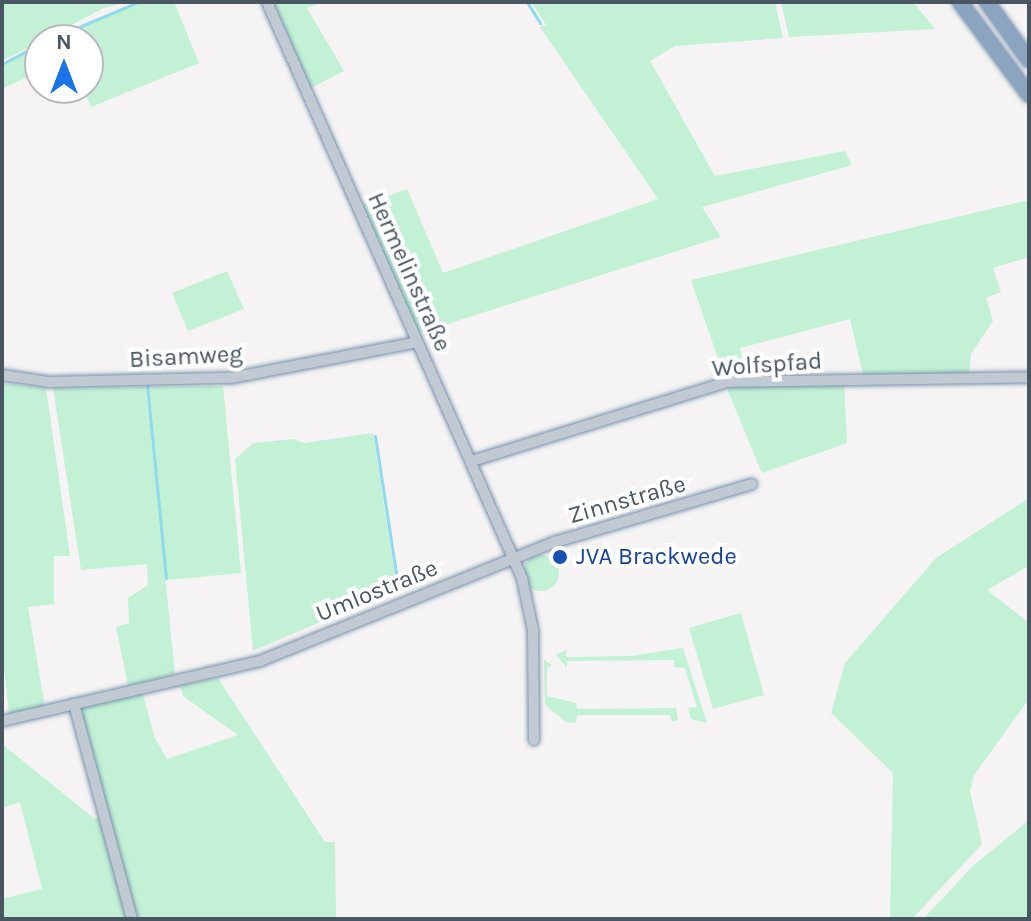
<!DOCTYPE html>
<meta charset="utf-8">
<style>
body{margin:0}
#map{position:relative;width:1031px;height:921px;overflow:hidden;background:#f5f3f3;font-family:Karla,sans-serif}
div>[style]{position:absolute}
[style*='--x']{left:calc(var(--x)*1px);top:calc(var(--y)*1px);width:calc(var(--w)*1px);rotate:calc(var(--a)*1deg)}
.green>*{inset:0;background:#c3f1d5}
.round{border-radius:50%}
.stream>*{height:3px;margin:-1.5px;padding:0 1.5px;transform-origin:1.5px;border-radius:1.5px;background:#90daee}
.roads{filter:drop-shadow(0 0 2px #7690ad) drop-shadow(0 0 2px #7690ad)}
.minor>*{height:10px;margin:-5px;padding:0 5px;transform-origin:5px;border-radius:5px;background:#c1cad2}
.highway>*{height:14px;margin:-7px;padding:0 7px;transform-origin:7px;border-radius:7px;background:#8ba5c1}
.dots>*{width:22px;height:22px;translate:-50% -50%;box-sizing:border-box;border:4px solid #fff;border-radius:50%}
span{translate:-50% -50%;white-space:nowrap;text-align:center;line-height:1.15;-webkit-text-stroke:8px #fff;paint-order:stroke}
.street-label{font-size:24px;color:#4a5661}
.transit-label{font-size:24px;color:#164399}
.left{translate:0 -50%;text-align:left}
.frame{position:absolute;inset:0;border:4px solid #4a5661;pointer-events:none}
.north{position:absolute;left:24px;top:24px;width:80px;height:80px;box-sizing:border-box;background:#fff;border:2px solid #b7bbc0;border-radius:50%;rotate:0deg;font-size:22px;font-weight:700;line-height:32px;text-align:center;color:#4a5661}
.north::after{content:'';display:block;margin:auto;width:28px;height:36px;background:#1a73e8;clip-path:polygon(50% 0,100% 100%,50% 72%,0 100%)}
</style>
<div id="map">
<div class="green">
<div style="clip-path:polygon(2px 2px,129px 2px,104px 8px,2px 61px)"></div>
<div style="clip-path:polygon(142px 2px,174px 2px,199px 63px,91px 107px,83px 88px,88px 88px,88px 40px,61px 36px)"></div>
<div style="clip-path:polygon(273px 2px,323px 2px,307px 8px,344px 71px,311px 88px)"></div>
<div style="clip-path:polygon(531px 2px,775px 2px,783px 38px,675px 46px,650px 61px,715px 176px,845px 151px,852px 165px,702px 207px,721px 237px,419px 333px,362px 205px,407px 189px,443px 273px,658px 199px,540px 27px,546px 25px)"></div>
<div style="clip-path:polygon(781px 2px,913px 2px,935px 29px,789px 37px)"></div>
<div style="clip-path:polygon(40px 45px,40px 71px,2px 89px,2px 66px)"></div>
<div style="clip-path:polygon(1029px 200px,1029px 257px,993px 268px,1001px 292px,986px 298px,993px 321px,971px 354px,969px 374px,863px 375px,850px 319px,740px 348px,745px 376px,724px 376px,691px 280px)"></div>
<div style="clip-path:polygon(227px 271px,244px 309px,188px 331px,172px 293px)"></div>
<div style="clip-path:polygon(2px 383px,46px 388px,70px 556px,54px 556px,54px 604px,28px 607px,45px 707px,9px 714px,2px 651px)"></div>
<div style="clip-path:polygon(844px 383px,847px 443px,762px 473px,725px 384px)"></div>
<div style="clip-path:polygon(223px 386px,241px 573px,167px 580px,149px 387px)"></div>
<div style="clip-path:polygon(146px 387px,175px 674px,128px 686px,116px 627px,129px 623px,128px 598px,148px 585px,147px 564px,81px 570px,53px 388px)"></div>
<div style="clip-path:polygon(373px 433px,397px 589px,253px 651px,235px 459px,253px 443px,294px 439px,304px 443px)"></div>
<div style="clip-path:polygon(1029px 498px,1029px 566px,987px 590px,1029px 623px,1029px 699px,974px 775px,970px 791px,982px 844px,912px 919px,890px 919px,893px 773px,831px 713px,845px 663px,936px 558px)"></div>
<div class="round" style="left:523px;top:555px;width:36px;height:36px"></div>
<div style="clip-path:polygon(741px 613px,764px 695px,713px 709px,689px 628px)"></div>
<div style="clip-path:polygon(683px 648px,707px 723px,691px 719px,688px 708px,697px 707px,685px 668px,674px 667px,674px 660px,567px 661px,567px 668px,556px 655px,566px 650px,566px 657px,631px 656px)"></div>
<div style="clip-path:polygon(544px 660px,552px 665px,547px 668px,547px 696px,576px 703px,577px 709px,676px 708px,678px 720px,672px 722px,670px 715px,577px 715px,576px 723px,566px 722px,545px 705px)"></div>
<div style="clip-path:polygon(218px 678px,325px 842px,335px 842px,336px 919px,135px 919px,79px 708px,142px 692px,155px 738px,167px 759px,238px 735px,183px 696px,180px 686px)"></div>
<div style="clip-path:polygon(2px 744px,95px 819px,102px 816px,127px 919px,2px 919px,2px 899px,42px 889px,20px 802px,2px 808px)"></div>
<div style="clip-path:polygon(1029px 820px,1029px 919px,923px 919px,973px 866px)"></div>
</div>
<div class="stream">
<div style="--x:527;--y:2;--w:25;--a:58"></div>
<div style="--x:48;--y:40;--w:98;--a:-22.9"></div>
<div style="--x:2;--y:64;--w:43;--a:-27.8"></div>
<div style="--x:147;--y:385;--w:194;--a:84.4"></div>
<div style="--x:375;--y:436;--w:158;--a:81.3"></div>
</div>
<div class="roads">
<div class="minor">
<div style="--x:267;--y:2;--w:630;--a:66.12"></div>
<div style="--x:522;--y:578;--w:53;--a:78.1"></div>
<div style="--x:533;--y:630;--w:110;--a:89.5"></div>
<div style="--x:2;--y:375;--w:48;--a:8.5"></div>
<div style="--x:49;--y:382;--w:182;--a:-1.3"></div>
<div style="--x:231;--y:378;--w:190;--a:-10.9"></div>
<div style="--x:472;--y:461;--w:267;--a:-17.2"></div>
<div style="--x:727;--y:382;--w:302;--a:-0.9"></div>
<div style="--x:74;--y:704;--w:223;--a:74.9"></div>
<div style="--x:2;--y:721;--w:265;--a:-13.1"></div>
<div style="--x:260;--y:661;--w:318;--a:-22"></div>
<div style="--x:555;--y:542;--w:205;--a:-16.4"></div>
</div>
<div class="highway">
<div style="--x:960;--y:2;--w:116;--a:53.4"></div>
<div style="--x:987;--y:2;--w:72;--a:54.1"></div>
</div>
</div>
<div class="dots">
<div style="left:560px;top:557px;background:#1a4fb4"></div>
</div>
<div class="street-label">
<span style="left:409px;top:272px;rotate:66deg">Hermelinstraße</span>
<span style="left:186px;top:357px;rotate:-3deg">Bisamweg</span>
<span style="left:767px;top:365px;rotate:-4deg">Wolfspfad</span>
<span style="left:627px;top:500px;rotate:-16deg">Zinnstraße</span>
<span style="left:377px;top:591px;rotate:-22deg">Umlostraße</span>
</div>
<div class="transit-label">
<span class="left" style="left:576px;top:557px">JVA Brackwede</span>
</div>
<div class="frame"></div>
<div class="north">N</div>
</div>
